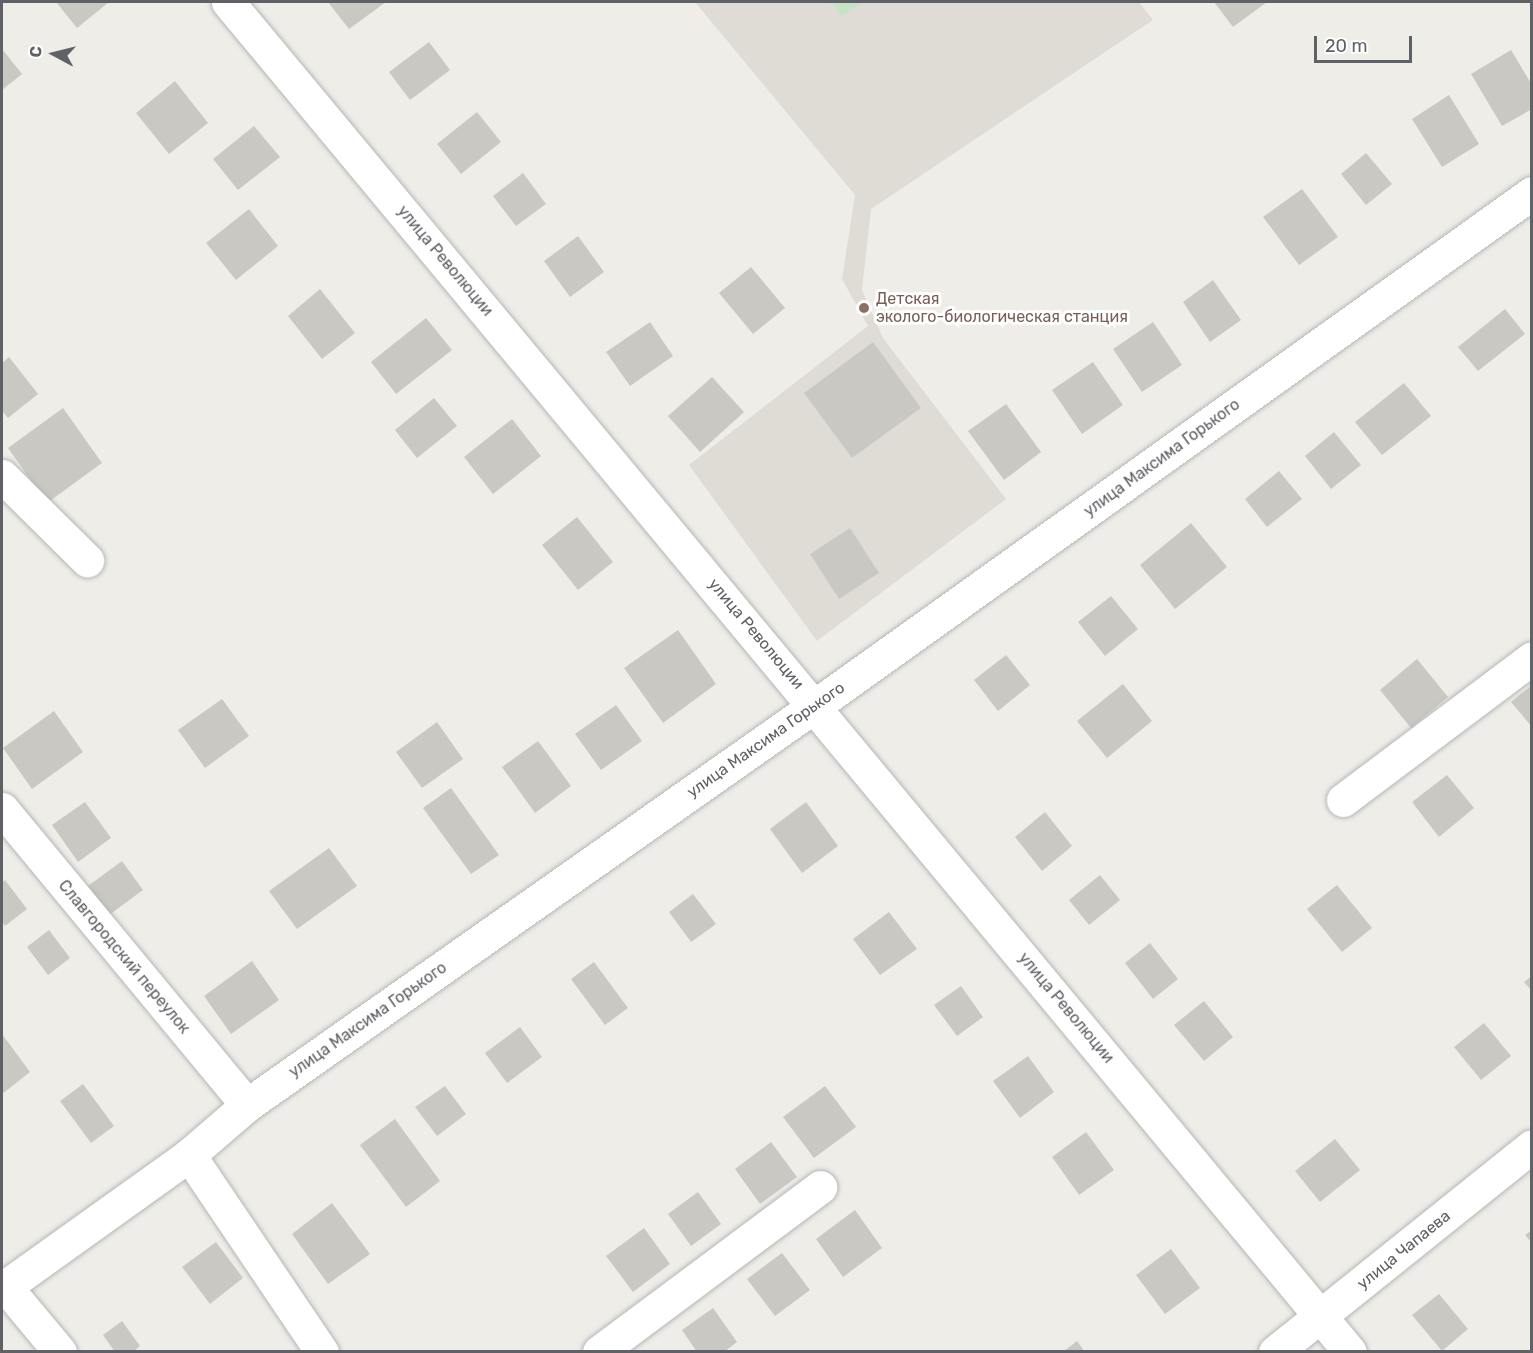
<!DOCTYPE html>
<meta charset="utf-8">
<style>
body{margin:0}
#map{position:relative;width:1533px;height:1353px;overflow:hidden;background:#efede7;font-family:Rubik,sans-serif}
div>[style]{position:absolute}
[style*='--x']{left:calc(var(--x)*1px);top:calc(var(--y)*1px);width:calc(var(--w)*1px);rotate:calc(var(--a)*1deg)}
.education>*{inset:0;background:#dedcd5}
.green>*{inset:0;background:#c6e3c6}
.building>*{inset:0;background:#cac8c3}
.roads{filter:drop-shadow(0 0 2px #b4b6ba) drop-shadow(0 0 2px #b4b6ba)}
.minor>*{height:33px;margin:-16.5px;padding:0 16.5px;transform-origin:16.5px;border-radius:16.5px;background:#fff}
.dots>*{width:16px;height:16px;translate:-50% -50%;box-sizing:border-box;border:3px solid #fff;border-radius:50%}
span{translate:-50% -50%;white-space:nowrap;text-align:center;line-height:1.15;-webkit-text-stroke:6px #fff;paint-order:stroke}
.street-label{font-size:16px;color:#5e6165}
.education-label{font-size:16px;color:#785e54}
.left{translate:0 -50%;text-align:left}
.frame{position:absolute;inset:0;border:3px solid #5e6165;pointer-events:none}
.north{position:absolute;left:24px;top:24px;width:60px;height:60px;-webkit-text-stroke:4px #fff;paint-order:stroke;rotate:277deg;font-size:16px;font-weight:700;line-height:24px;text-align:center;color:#5e6165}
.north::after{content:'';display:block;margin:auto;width:21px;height:27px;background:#5e6165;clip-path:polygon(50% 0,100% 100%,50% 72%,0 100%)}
.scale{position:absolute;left:1314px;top:36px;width:98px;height:27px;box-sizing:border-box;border:3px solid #5e6165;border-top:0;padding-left:8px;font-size:18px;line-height:21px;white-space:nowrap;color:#5e6165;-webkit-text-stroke:4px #fff;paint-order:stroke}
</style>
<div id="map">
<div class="education">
<div style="clip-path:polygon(695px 2px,1139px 2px,1153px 20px,871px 209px,862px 290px,883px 338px,1006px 499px,817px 641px,689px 465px,868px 326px,842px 279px,855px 195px)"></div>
</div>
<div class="green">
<div style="clip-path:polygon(831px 2px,862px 2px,841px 16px)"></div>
</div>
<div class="building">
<div style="clip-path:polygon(56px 2px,109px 2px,77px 28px)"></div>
<div style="clip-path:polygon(328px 2px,386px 2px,349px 29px)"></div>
<div style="clip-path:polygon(1214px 2px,1267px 2px,1233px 27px)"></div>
<div style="clip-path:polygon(429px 42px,450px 70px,410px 100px,389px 72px)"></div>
<div style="clip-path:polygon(2px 49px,22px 74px,2px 90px)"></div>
<div style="clip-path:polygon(1511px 50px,1532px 85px,1532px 109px,1502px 126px,1471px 74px)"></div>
<div style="clip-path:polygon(175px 81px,208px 123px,169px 154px,136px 113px)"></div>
<div style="clip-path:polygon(1449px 95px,1479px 144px,1442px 167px,1412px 119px)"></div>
<div style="clip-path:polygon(477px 112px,501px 142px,461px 174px,437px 144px)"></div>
<div style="clip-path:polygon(254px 126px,280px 157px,238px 190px,213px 159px)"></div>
<div style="clip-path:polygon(1366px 153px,1392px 184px,1366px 205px,1341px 174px)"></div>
<div style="clip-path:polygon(523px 173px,546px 204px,516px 226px,493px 196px)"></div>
<div style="clip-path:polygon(1302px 189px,1338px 237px,1299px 265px,1263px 217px)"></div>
<div style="clip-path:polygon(249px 209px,278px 246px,236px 280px,206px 243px)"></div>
<div style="clip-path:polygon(578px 236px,604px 272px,570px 297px,544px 261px)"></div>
<div style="clip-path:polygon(751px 267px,785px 308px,753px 334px,719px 293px)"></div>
<div style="clip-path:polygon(1213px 280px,1241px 320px,1210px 342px,1183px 302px)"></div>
<div style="clip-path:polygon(320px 289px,355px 333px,322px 359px,288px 316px)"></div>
<div style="clip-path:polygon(1505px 309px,1525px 334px,1478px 371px,1458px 347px)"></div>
<div style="clip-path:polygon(426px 318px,452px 350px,396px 394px,371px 362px)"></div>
<div style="clip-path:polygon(650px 322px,673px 356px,630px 386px,606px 352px)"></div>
<div style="clip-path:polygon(1153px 322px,1182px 365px,1142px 392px,1113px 349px)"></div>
<div style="clip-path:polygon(873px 342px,921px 408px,852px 458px,804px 393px)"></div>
<div style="clip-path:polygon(9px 357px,38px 394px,8px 418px,2px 411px,2px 363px)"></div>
<div style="clip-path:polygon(1093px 362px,1123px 405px,1082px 434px,1052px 390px)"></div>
<div style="clip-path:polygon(712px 377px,744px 412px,700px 452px,668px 416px)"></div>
<div style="clip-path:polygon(1404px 383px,1431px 416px,1382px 455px,1355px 422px)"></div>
<div style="clip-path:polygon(434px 398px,457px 426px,417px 458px,395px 430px)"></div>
<div style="clip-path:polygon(1006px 404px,1041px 452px,1004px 480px,968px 431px)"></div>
<div style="clip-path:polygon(63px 408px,102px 463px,47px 503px,8px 448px)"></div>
<div style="clip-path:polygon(512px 419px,541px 456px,493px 494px,464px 457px)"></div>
<div style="clip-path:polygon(1334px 432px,1361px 465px,1331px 489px,1305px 456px)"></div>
<div style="clip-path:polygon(1279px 471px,1302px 499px,1267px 527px,1245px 499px)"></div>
<div style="clip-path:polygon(577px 517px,613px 562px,578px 590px,542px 545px)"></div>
<div style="clip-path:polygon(1191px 523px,1227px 567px,1175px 609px,1140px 565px)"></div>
<div style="clip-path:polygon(850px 528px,879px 573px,839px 599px,810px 554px)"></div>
<div style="clip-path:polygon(1111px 596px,1138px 629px,1105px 656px,1078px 622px)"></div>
<div style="clip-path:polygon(678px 630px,716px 684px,663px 723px,624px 668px)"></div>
<div style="clip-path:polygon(1006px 655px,1030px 685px,998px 711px,974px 680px)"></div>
<div style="clip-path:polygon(1417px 659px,1448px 697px,1411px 728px,1380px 690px)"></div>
<div style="clip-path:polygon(1123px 684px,1152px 721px,1107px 758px,1077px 721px)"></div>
<div style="clip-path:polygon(1532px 685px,1532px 727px,1511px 702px)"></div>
<div style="clip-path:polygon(222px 699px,249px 736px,205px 768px,178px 730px)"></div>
<div style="clip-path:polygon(616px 705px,642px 741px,601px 770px,575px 734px)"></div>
<div style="clip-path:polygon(54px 711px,83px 752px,32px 789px,3px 748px)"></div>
<div style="clip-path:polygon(437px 722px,463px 759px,422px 788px,396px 752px)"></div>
<div style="clip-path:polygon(538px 741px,571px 786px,535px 813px,502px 767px)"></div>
<div style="clip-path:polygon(1447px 775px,1474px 808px,1439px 837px,1412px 802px)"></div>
<div style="clip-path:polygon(451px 788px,499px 855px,471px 874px,423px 808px)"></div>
<div style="clip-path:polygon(85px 802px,111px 838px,78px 862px,52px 825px)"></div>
<div style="clip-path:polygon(806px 802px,838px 846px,802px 873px,770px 829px)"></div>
<div style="clip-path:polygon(1045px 812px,1072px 846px,1042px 871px,1015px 837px)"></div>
<div style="clip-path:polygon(329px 848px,357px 886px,297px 929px,269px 891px)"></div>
<div style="clip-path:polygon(122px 861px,143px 890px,109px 915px,88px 886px)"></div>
<div style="clip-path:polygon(1100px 875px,1120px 900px,1089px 925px,1069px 900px)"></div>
<div style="clip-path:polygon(5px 880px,27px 909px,5px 926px,2px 921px,2px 883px)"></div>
<div style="clip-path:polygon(1337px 885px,1372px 928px,1342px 952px,1307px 909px)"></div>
<div style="clip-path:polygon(693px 894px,716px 924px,691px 942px,669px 912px)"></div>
<div style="clip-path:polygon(889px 912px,917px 949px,880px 975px,853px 939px)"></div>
<div style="clip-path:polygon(49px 930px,70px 958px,48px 975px,27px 947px)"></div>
<div style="clip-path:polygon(1150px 943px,1178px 979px,1153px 999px,1125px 963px)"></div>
<div style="clip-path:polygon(252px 961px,279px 1000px,231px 1034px,204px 996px)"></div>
<div style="clip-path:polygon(594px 962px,628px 1008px,605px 1025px,571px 979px)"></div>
<div style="clip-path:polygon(1532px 976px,1532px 991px,1524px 982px)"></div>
<div style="clip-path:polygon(961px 986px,983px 1017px,957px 1036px,934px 1005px)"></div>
<div style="clip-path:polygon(1204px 1001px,1233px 1037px,1204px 1061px,1174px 1025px)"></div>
<div style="clip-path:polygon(1484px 1023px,1511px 1056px,1481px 1080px,1454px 1047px)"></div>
<div style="clip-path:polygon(520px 1027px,542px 1057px,507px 1083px,485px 1053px)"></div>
<div style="clip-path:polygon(2px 1034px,30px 1072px,2px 1094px)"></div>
<div style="clip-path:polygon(1028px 1056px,1054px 1092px,1020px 1118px,993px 1081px)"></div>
<div style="clip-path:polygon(83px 1084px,114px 1126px,91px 1143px,60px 1101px)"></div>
<div style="clip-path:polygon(445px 1086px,466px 1114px,437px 1136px,415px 1107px)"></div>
<div style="clip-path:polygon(825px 1086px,856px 1127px,814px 1158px,783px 1117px)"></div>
<div style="clip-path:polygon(395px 1119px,440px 1181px,406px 1207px,360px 1145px)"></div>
<div style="clip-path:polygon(1086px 1132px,1114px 1170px,1079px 1195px,1052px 1157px)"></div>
<div style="clip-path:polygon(1335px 1139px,1360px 1170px,1320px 1202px,1295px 1171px)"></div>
<div style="clip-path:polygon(771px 1142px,797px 1177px,760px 1204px,735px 1169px)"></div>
<div style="clip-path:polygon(698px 1192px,721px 1224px,691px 1246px,668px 1214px)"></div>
<div style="clip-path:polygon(332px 1203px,370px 1254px,328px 1284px,292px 1234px)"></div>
<div style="clip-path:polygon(855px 1210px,882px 1248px,843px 1277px,816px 1239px)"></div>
<div style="clip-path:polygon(644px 1228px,670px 1264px,633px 1292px,606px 1256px)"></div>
<div style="clip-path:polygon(1532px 1230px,1532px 1243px,1525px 1235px)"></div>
<div style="clip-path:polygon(216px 1242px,243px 1278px,210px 1304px,182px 1267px)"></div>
<div style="clip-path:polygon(1171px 1249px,1200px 1288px,1165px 1314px,1136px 1275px)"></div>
<div style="clip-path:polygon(782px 1253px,810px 1290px,775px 1316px,747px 1279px)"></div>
<div style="clip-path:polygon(1439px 1294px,1468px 1329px,1442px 1351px,1412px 1315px)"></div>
<div style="clip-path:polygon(713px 1308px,737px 1342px,724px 1352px,697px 1352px,682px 1330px)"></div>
<div style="clip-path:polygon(122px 1321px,140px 1346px,133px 1352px,115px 1352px,103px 1335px)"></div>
<div style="clip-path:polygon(1077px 1341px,1085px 1352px,1063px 1352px)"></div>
</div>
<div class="roads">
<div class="minor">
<div style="--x:228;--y:2;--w:1755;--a:50.27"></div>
<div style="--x:2;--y:476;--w:120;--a:44.7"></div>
<div style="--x:1343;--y:800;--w:236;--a:-36.9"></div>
<div style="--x:2;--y:809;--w:384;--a:50.4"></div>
<div style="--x:189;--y:1155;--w:238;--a:56"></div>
<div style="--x:5;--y:1286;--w:86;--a:50.2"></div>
<div style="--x:2;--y:1289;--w:230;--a:-35.6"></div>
<div style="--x:189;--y:1155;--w:77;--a:-40.8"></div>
<div style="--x:247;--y:1105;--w:696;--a:-35.11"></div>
<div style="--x:816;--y:705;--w:880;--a:-35.57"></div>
<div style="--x:599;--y:1352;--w:276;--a:-36.7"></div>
<div style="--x:1275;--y:1352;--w:329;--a:-38.7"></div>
</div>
</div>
<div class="dots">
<div style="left:864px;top:308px;background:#8d6e63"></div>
</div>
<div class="street-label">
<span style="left:445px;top:261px;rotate:50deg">улица Революции</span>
<span style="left:1162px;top:458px;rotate:-36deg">улица Максима Горького</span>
<span style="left:756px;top:634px;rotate:50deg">улица Революции</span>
<span style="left:766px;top:740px;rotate:-35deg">улица Максима Горького</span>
<span style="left:124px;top:957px;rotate:50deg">Славгородский переулок</span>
<span style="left:1066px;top:1008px;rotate:50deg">улица Революции</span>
<span style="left:368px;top:1020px;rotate:-35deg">улица Максима Горького</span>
<span style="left:1404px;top:1250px;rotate:-39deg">улица Чапаева</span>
</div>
<div class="education-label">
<span class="left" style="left:876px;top:308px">Детская<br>эколого-биологическая станция</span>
</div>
<div class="frame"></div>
<div class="north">С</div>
<div class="scale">20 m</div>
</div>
